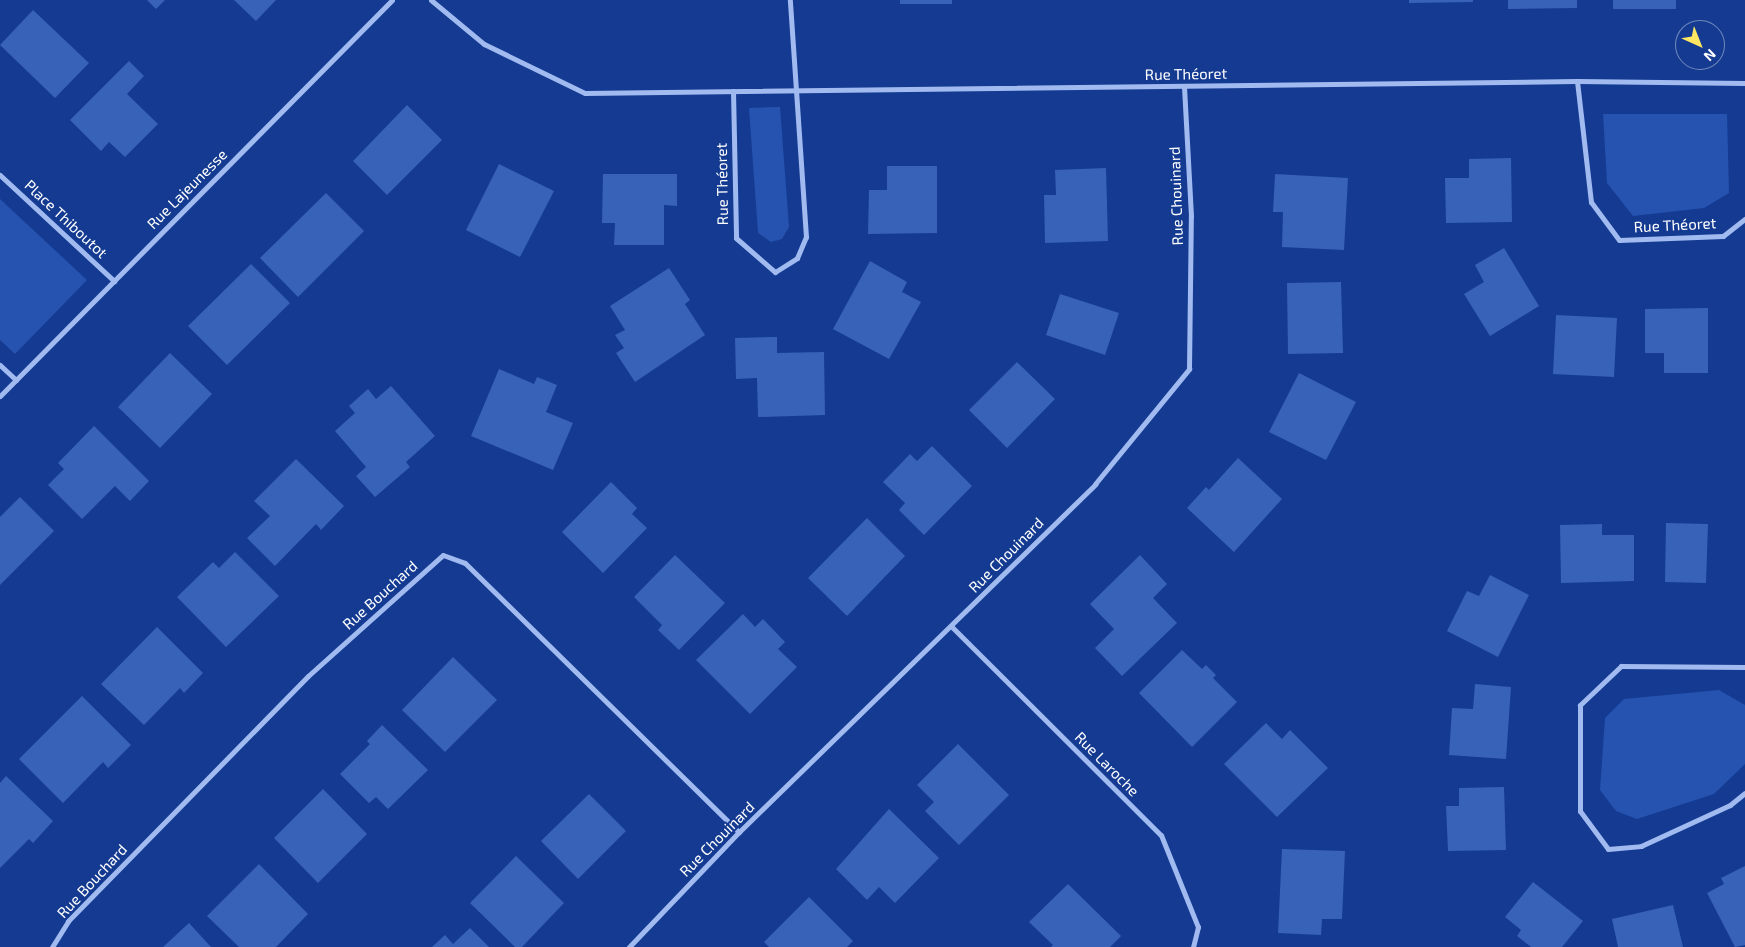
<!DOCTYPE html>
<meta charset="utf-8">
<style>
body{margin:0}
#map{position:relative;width:1745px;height:947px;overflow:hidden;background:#143b91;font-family:"Exo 2",sans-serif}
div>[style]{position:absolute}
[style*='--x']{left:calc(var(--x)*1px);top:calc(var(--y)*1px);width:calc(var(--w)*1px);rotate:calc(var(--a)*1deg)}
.green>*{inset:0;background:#2653b0}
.building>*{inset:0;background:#3861b8}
.street>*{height:5px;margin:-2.5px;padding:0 2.5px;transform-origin:2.5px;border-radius:2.5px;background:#a1bbf1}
span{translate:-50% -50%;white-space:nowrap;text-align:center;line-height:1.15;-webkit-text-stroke:4px #143b91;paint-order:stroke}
.street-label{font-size:15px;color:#fff}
.north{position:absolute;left:1675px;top:20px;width:50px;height:50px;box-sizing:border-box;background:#143b91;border:1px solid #7289bd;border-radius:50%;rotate:136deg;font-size:14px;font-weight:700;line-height:20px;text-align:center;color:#fff}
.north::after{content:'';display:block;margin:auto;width:18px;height:22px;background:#ffe662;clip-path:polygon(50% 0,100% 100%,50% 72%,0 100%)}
</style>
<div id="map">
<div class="green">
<div style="clip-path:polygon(780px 107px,789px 227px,782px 239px,771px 242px,758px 233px,749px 108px)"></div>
<div style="clip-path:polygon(1603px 114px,1727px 114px,1729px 193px,1704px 208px,1633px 216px,1607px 183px)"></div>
<div style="clip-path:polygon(0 199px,87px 280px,15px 354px,0 340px)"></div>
<div style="clip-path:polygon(1719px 690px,1745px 705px,1745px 764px,1714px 794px,1637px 819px,1616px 811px,1600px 790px,1605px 718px,1624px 699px)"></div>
</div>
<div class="building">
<div style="clip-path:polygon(147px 0,165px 0,156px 9px)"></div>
<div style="clip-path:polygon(234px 0,276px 0,256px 21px)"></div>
<div style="clip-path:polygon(900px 0,952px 0,952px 4px,900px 4px)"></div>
<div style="clip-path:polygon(1409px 0,1473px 0,1473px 2px,1409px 3px)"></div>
<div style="clip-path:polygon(1508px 0,1577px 0,1577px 8px,1508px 9px)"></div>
<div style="clip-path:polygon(1613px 0,1676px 0,1676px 9px,1613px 9px)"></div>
<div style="clip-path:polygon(33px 10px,89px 63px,55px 98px,0 45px)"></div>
<div style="clip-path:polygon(129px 61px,144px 76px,127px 94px,158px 124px,125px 157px,109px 142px,101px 151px,70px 120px)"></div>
<div style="clip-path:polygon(407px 105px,442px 140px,387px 195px,353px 161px)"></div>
<div style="clip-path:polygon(1511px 158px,1512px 222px,1446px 223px,1445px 178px,1469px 178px,1469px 159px)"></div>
<div style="clip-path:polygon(499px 164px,554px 191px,520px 257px,466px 230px)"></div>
<div style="clip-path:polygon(887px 166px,937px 166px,937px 233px,868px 234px,869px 190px,887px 190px)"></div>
<div style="clip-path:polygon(1106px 168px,1108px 241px,1045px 243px,1044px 195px,1056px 195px,1055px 170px)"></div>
<div style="clip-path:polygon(603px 174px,677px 174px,677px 206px,664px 205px,664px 245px,614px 245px,615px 223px,602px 223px)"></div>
<div style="clip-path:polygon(1275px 174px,1348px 178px,1344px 250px,1282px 247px,1283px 212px,1273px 212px)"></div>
<div style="clip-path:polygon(326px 193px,364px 231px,298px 297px,260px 258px)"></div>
<div style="clip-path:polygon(1504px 248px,1539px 306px,1490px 336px,1464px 294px,1484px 282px,1475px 265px)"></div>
<div style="clip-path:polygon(870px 261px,907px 282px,902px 292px,921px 302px,889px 359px,833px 329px)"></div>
<div style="clip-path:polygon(251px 264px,290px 303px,227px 365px,188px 326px)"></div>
<div style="clip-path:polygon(669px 268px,690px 300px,685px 304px,705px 335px,635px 382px,616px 353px,624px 348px,615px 335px,625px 330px,610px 306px)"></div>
<div style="clip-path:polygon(1341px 282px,1343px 353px,1288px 354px,1287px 283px)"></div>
<div style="clip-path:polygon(1060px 294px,1119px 313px,1105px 355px,1046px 335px)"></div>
<div style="clip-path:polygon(1708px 308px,1708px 373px,1664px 373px,1664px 353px,1645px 353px,1645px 309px)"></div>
<div style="clip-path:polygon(1556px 315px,1617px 318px,1614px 377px,1553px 374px)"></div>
<div style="clip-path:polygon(777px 337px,777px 353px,824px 352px,825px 415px,758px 417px,757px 378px,736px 379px,735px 338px)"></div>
<div style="clip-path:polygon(170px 353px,212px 394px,160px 448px,118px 407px)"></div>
<div style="clip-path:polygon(1017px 362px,1055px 399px,1007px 448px,969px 410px)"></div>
<div style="clip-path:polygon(499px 369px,534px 384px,537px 377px,557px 385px,546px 412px,573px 423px,553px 470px,471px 436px)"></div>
<div style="clip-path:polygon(1299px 373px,1356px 402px,1326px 460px,1269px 432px)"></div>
<div style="clip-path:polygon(391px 386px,435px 436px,406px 462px,410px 467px,375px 497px,356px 476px,366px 467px,335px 431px,355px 413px,349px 406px,368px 389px,376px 399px)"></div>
<div style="clip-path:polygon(94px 426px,149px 481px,130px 501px,115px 486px,82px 519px,48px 485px,64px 469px,58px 463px)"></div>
<div style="clip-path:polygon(932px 446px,972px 486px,924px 535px,899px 510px,905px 503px,883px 482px,910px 454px,917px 461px)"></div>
<div style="clip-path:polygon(1238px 458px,1282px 499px,1234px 552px,1187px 508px,1206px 487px,1209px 490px)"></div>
<div style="clip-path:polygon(296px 459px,344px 506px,321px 530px,316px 524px,275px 566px,247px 538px,270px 516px,254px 501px)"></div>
<div style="clip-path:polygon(611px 482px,637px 508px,632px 514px,647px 528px,603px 573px,562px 532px)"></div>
<div style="clip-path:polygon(20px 497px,54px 531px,0 585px,0 517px)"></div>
<div style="clip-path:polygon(867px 518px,905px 556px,847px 616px,808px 578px)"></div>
<div style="clip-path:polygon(1666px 523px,1708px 524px,1706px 583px,1665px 582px)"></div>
<div style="clip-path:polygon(1602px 524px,1602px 535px,1634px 535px,1634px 581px,1561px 583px,1560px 525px)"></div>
<div style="clip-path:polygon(235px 552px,279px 596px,226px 647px,177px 597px,213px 562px,219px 568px)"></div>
<div style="clip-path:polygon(675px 555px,725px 603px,679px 650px,658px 630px,662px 625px,634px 597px)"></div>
<div style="clip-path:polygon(1140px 555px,1167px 584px,1153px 598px,1177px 623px,1122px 676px,1095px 648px,1114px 629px,1090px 604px)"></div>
<div style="clip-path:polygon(1490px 575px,1529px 595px,1498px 657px,1447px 631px,1467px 591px,1479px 596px)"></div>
<div style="clip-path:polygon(743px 614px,755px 627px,763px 619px,785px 642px,778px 649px,797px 667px,750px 714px,696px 660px)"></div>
<div style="clip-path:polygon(157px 627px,203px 673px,184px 693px,180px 688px,144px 725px,101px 684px)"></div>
<div style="clip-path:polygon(1182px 650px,1202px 669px,1206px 665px,1216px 675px,1213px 678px,1237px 702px,1192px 747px,1139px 693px)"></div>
<div style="clip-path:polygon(453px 657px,497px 700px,445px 752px,402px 710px)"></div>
<div style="clip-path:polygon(1475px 684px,1511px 687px,1506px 759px,1449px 755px,1452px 708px,1473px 709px)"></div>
<div style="clip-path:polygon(82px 696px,131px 745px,108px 768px,103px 762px,63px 803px,19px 759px)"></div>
<div style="clip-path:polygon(1266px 723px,1282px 739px,1290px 730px,1328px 768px,1277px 817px,1224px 764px)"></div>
<div style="clip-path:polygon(382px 725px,428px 770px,388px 809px,376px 797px,369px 803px,340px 774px,370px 744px,367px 741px)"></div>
<div style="clip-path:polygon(958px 744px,1009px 795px,959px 845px,925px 811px,934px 802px,917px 785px)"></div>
<div style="clip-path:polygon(6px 776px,53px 821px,33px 843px,29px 839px,0 868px,0 783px)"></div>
<div style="clip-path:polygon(1504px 787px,1506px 850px,1448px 851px,1446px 806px,1459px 806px,1459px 788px)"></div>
<div style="clip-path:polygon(323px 789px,367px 834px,318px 883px,274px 838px)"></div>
<div style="clip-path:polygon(589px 794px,626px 831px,578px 879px,541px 841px)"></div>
<div style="clip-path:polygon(889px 809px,939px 858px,895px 903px,879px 887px,867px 900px,836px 869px)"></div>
<div style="clip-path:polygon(1282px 849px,1345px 851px,1342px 919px,1322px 919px,1321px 935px,1278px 933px)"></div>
<div style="clip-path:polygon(516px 856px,564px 903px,522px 947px,515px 947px,470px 903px)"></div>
<div style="clip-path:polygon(259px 864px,308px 914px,276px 947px,239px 947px,207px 916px)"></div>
<div style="clip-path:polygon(1745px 866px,1745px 945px,1735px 947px,1707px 893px,1724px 884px,1721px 878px)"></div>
<div style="clip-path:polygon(1533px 882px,1583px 921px,1562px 947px,1531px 947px,1517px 936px,1521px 930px,1505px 917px)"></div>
<div style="clip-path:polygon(1068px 884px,1121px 936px,1110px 947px,1051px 947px,1053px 945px,1029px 922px)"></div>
<div style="clip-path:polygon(809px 897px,853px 941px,847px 947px,769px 947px,764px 942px)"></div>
<div style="clip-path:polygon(1673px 905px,1683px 947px,1618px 947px,1612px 919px)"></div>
<div style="clip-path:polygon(189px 923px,211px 947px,163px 947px)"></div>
<div style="clip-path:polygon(470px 928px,489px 947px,432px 947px,445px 935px,453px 944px)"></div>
</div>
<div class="street">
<div style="--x:431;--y:0;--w:69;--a:39.7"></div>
<div style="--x:484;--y:44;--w:112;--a:25.9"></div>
<div style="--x:585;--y:93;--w:992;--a:-0.69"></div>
<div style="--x:1577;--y:81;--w:168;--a:0.7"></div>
<div style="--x:1577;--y:81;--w:122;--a:83.4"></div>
<div style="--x:1591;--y:202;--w:47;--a:53.6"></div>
<div style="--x:1619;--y:240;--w:104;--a:-2.2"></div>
<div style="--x:1723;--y:236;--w:28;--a:-38"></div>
<div style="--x:733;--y:91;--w:147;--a:88.8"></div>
<div style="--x:736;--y:238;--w:52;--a:41.1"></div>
<div style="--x:775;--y:272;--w:26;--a:-32"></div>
<div style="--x:797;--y:258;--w:23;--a:-67"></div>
<div style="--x:806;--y:237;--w:238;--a:-93.9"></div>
<div style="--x:0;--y:175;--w:156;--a:42.9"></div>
<div style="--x:0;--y:365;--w:22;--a:43"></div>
<div style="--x:0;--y:396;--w:557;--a:-45.29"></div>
<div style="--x:951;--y:626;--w:296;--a:44.9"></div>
<div style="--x:1161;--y:835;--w:99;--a:68.1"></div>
<div style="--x:1198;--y:927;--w:21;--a:104"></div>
<div style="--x:1745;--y:667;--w:124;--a:-179.5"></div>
<div style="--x:1621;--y:666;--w:57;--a:136.4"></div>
<div style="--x:1580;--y:705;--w:106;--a:90"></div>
<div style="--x:1580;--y:811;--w:47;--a:53.6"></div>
<div style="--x:1608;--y:849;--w:33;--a:-5"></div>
<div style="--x:1641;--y:846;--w:98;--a:-24.7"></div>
<div style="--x:1730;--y:805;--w:19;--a:-39"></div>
<div style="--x:52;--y:947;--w:31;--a:-58"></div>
<div style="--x:68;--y:921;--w:343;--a:-45.6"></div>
<div style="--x:308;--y:676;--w:181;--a:-41.9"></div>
<div style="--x:443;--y:555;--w:23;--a:20"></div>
<div style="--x:465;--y:563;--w:384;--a:44.5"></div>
<div style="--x:629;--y:947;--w:159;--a:-46.3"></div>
<div style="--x:739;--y:832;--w:498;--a:-44.3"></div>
<div style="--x:1095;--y:484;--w:149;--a:-50.7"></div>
<div style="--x:1189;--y:369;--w:153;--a:-89.3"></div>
<div style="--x:1191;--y:216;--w:129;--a:-93.1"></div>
</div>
<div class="street-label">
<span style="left:1186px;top:74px;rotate:-1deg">Rue Théoret</span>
<span style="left:722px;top:184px;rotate:-91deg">Rue Théoret</span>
<span style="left:187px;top:189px;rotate:-45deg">Rue Lajeunesse</span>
<span style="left:1176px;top:196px;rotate:-92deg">Rue Chouinard</span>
<span style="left:66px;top:219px;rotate:43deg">Place Thiboutot</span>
<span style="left:1675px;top:225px;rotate:-3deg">Rue Théoret</span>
<span style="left:1006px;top:555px;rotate:-45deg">Rue Chouinard</span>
<span style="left:380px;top:595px;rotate:-42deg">Rue Bouchard</span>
<span style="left:1107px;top:764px;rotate:45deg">Rue Laroche</span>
<span style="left:717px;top:839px;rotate:-45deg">Rue Chouinard</span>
<span style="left:92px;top:881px;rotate:-47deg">Rue Bouchard</span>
</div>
<div class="north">N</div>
</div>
